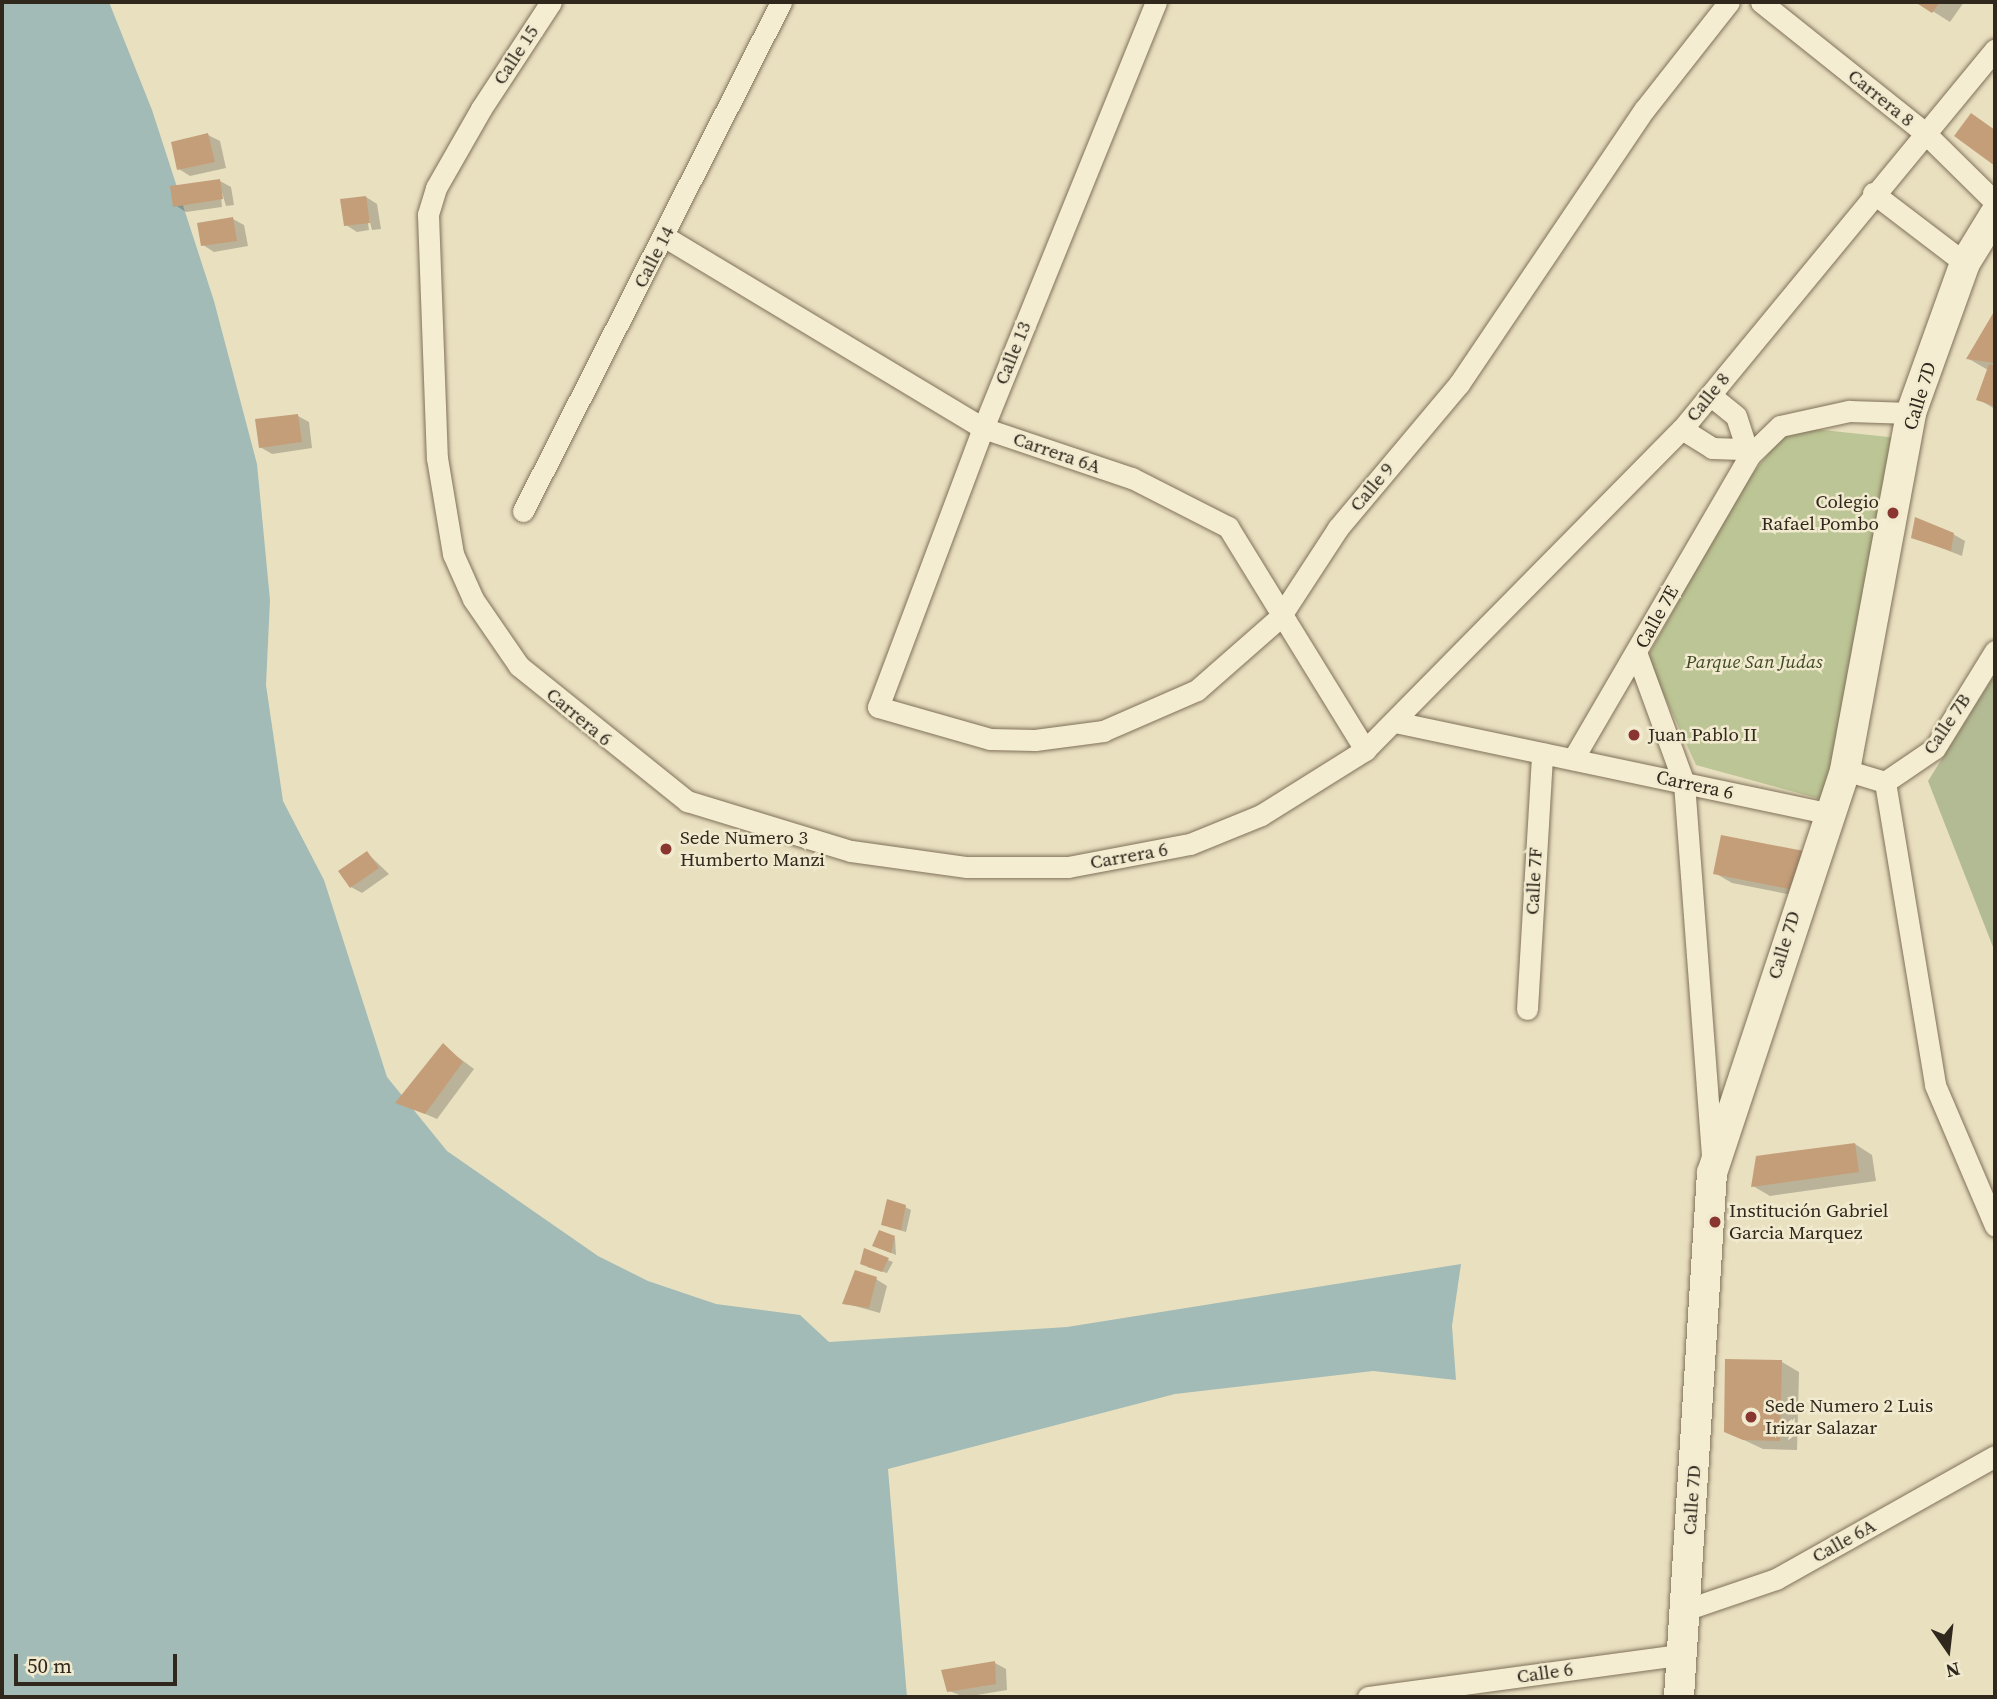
<!DOCTYPE html>
<meta charset="utf-8">
<style>
body{margin:0}
#map{position:relative;width:1997px;height:1699px;overflow:hidden;background:#e9e0c0;font-family:"Source Serif 4",serif}
div>[style]{position:absolute}
[style*='--x']{left:calc(var(--x)*1px);top:calc(var(--y)*1px);width:calc(var(--w)*1px);rotate:calc(var(--a)*1deg)}
.green>*{inset:0;background:#bcc595}
.cemetery>*{inset:0;background:#b3bb94}
.water>*{inset:0;background:#a2bbb6}
.shadow>*{inset:0;background:#0003}
.building>*{inset:0;background:#c49e79}
.roads{filter:drop-shadow(0 0 2px #80715a) drop-shadow(0 0 2px #80715a)}
.street>*{height:21px;margin:-10.5px;padding:0 10.5px;transform-origin:10.5px;border-radius:10.5px;background:#f5edd2}
.secondary>*{height:30px;margin:-15px;padding:0 15px;transform-origin:15px;border-radius:15px;background:#f5edd2}
.dots>*{width:19px;height:19px;translate:-50% -50%;box-sizing:border-box;border:4px solid #f1eacf;border-radius:50%}
span{translate:-50% -50%;white-space:nowrap;text-align:center;line-height:1.15;-webkit-text-stroke:5px #f1eacf;paint-order:stroke}
.street-label{font-size:19px;color:#31281d}
.poi-label{font-size:19px;color:#31281d}
.right{translate:-100% -50%;text-align:right}
.left{translate:0 -50%;text-align:left}
.park-label{font-size:19px;color:#3f4b25;font-style:italic}
.frame{position:absolute;inset:0;border:4px solid #31281d;pointer-events:none}
.north{position:absolute;left:1913px;top:1615px;width:70px;height:70px;-webkit-text-stroke:5px #f1eacf;paint-order:stroke;rotate:166deg;font-size:19px;font-weight:700;line-height:28px;text-align:center;color:#31281d}
.north::after{content:'';display:block;margin:auto;width:24px;height:32px;background:#31281d;clip-path:polygon(50% 0,100% 100%,50% 72%,0 100%)}
.scale{position:absolute;left:14px;top:1654px;width:163px;height:32px;box-sizing:border-box;border:4px solid #31281d;border-top:0;padding-left:9px;font-size:21px;line-height:24px;white-space:nowrap;color:#31281d;-webkit-text-stroke:5px #f1eacf;paint-order:stroke}
</style>
<div id="map">
<div class="green">
<div style="clip-path:polygon(1804px 428px,1898px 438px,1824px 800px,1696px 765px,1647px 658px,1741px 488px,1784px 434px)"></div>
</div>
<div class="cemetery">
<div style="clip-path:polygon(1995px 674px,1995px 952px,1928px 781px)"></div>
</div>
<div class="water">
<div style="clip-path:polygon(2px 2px,109px 2px,152px 110px,214px 301px,257px 464px,270px 600px,266px 685px,283px 801px,324px 880px,387px 1077px,447px 1151px,598px 1256px,648px 1281px,716px 1304px,800px 1315px,829px 1342px,1067px 1327px,1461px 1264px,1452px 1326px,1456px 1380px,1373px 1371px,1175px 1394px,888px 1469px,907px 1697px,2px 1697px)"></div>
</div>
<div class="shadow">
<div style="clip-path:polygon(1918px 2px,1964px 2px,1950px 22px)"></div>
<div style="clip-path:polygon(208px 135px,220px 141px,226px 168px,190px 176px,179px 169px)"></div>
<div style="clip-path:polygon(220px 181px,231px 187px,234px 205px,226px 206px,220px 186px,222px 207px,186px 212px,175px 205px)"></div>
<div style="clip-path:polygon(366px 197px,377px 204px,381px 229px,372px 230px,365px 203px,369px 230px,357px 232px,346px 225px)"></div>
<div style="clip-path:polygon(233px 219px,244px 225px,248px 246px,214px 252px,203px 245px)"></div>
<div style="clip-path:polygon(1995px 314px,1995px 409px,1978px 399px,1988px 370px,1969px 359px)"></div>
<div style="clip-path:polygon(298px 416px,309px 422px,312px 448px,272px 454px,260px 447px)"></div>
<div style="clip-path:polygon(1953px 534px,1965px 541px,1962px 556px,1913px 537px)"></div>
<div style="clip-path:polygon(1722px 837px,1812px 899px,1732px 883px,1715px 873px)"></div>
<div style="clip-path:polygon(367px 853px,389px 874px,362px 893px,351px 887px)"></div>
<div style="clip-path:polygon(443px 1046px,474px 1069px,437px 1119px,398px 1102px)"></div>
<div style="clip-path:polygon(1855px 1144px,1872px 1155px,1876px 1181px,1770px 1196px,1753px 1186px)"></div>
<div style="clip-path:polygon(905px 1207px,911px 1210px,906px 1232px,888px 1227px)"></div>
<div style="clip-path:polygon(895px 1238px,896px 1255px,879px 1248px)"></div>
<div style="clip-path:polygon(888px 1260px,893px 1262px,887px 1273px,867px 1267px)"></div>
<div style="clip-path:polygon(876px 1279px,887px 1286px,880px 1313px,844px 1303px)"></div>
<div style="clip-path:polygon(1782px 1362px,1799px 1372px,1797px 1450px,1763px 1449px,1725px 1431px)"></div>
<div style="clip-path:polygon(995px 1663px,1006px 1669px,1007px 1690px,965px 1697px,949px 1691px)"></div>
</div>
<div class="building">
<div style="clip-path:polygon(1915px 2px,1940px 2px,1932px 13px)"></div>
<div style="clip-path:polygon(1971px 113px,1995px 130px,1995px 166px,1954px 136px)"></div>
<div style="clip-path:polygon(208px 133px,215px 162px,177px 170px,171px 142px)"></div>
<div style="clip-path:polygon(220px 179px,223px 199px,173px 207px,170px 186px)"></div>
<div style="clip-path:polygon(366px 196px,370px 223px,344px 226px,340px 199px)"></div>
<div style="clip-path:polygon(233px 217px,237px 241px,201px 246px,197px 223px)"></div>
<div style="clip-path:polygon(1995px 310px,1995px 363px,1966px 359px)"></div>
<div style="clip-path:polygon(1989px 364px,1995px 366px,1995px 406px,1976px 400px)"></div>
<div style="clip-path:polygon(298px 414px,302px 442px,259px 448px,255px 419px)"></div>
<div style="clip-path:polygon(1915px 517px,1954px 533px,1951px 551px,1911px 538px)"></div>
<div style="clip-path:polygon(1721px 835px,1809px 852px,1794px 890px,1713px 874px)"></div>
<div style="clip-path:polygon(367px 851px,379px 868px,350px 888px,338px 871px)"></div>
<div style="clip-path:polygon(443px 1043px,463px 1062px,425px 1114px,395px 1103px)"></div>
<div style="clip-path:polygon(1855px 1143px,1859px 1172px,1751px 1187px,1756px 1156px)"></div>
<div style="clip-path:polygon(887px 1199px,906px 1205px,901px 1230px,881px 1225px)"></div>
<div style="clip-path:polygon(879px 1230px,895px 1236px,891px 1253px,872px 1246px)"></div>
<div style="clip-path:polygon(864px 1248px,889px 1258px,882px 1272px,860px 1264px)"></div>
<div style="clip-path:polygon(855px 1270px,877px 1277px,869px 1308px,842px 1304px)"></div>
<div style="clip-path:polygon(1725px 1359px,1782px 1360px,1780px 1441px,1743px 1440px,1724px 1432px)"></div>
<div style="clip-path:polygon(995px 1661px,996px 1684px,947px 1692px,941px 1670px)"></div>
</div>
<div class="roads">
<div class="street">
<div style="--x:551;--y:2;--w:128;--a:123.2"></div>
<div style="--x:481;--y:109;--w:91;--a:119.7"></div>
<div style="--x:436;--y:188;--w:28;--a:107"></div>
<div style="--x:428;--y:215;--w:243;--a:87.9"></div>
<div style="--x:437;--y:458;--w:97;--a:80.5"></div>
<div style="--x:453;--y:554;--w:49;--a:66"></div>
<div style="--x:473;--y:599;--w:81;--a:55.5"></div>
<div style="--x:519;--y:666;--w:216;--a:38.8"></div>
<div style="--x:687;--y:801;--w:171;--a:17"></div>
<div style="--x:851;--y:851;--w:117;--a:7.9"></div>
<div style="--x:967;--y:867;--w:101;--a:0"></div>
<div style="--x:1068;--y:867;--w:124;--a:-10.7"></div>
<div style="--x:1190;--y:844;--w:77;--a:-22.2"></div>
<div style="--x:1261;--y:815;--w:123;--a:-32"></div>
<div style="--x:1365;--y:750;--w:451;--a:-45.4"></div>
<div style="--x:1682;--y:429;--w:492;--a:-50.5"></div>
<div style="--x:1156;--y:2;--w:460;--a:112.1"></div>
<div style="--x:983;--y:428;--w:298;--a:110.6"></div>
<div style="--x:878;--y:707;--w:116;--a:15.9"></div>
<div style="--x:990;--y:739;--w:45;--a:1.3"></div>
<div style="--x:1035;--y:740;--w:69;--a:-7.5"></div>
<div style="--x:1103;--y:731;--w:103;--a:-23.6"></div>
<div style="--x:1197;--y:690;--w:111;--a:-41.3"></div>
<div style="--x:1280;--y:617;--w:106;--a:-56.9"></div>
<div style="--x:1338;--y:528;--w:188;--a:-50"></div>
<div style="--x:1459;--y:384;--w:331;--a:-56"></div>
<div style="--x:1644;--y:110;--w:137;--a:-51.8"></div>
<div style="--x:1761;--y:2;--w:208;--a:38.6"></div>
<div style="--x:1924;--y:132;--w:100;--a:44.6"></div>
<div style="--x:1873;--y:193;--w:116;--a:37.3"></div>
<div style="--x:665;--y:237;--w:371;--a:31"></div>
<div style="--x:983;--y:428;--w:157;--a:18.6"></div>
<div style="--x:1132;--y:478;--w:108;--a:27"></div>
<div style="--x:1228;--y:527;--w:262;--a:58.4"></div>
<div style="--x:1710;--y:395;--w:33;--a:39"></div>
<div style="--x:1736;--y:416;--w:42;--a:72"></div>
<div style="--x:1682;--y:429;--w:36;--a:32"></div>
<div style="--x:1712;--y:448;--w:30;--a:2"></div>
<div style="--x:523;--y:511;--w:571;--a:-63.12"></div>
<div style="--x:1636;--y:652;--w:140;--a:69.9"></div>
<div style="--x:1684;--y:783;--w:376;--a:85.7"></div>
<div style="--x:1395;--y:722;--w:446;--a:11.9"></div>
<div style="--x:1573;--y:759;--w:350;--a:-59.8"></div>
<div style="--x:1749;--y:456;--w:43;--a:-44.1"></div>
<div style="--x:1780;--y:426;--w:71;--a:-12.3"></div>
<div style="--x:1849;--y:411;--w:62;--a:1.8"></div>
<div style="--x:1845;--y:770;--w:42;--a:16.7"></div>
<div style="--x:1885;--y:782;--w:307;--a:80.6"></div>
<div style="--x:1935;--y:1085;--w:153;--a:66.9"></div>
<div style="--x:1885;--y:782;--w:60;--a:-34.2"></div>
<div style="--x:1935;--y:748;--w:114;--a:-58.3"></div>
<div style="--x:1527;--y:1009;--w:256;--a:-86.6"></div>
<div style="--x:1685;--y:1610;--w:96;--a:-18.8"></div>
<div style="--x:1776;--y:1579;--w:251;--a:-29.3"></div>
<div style="--x:1368;--y:1697;--w:315;--a:-7.7"></div>
</div>
<div class="secondary">
<div style="--x:1679;--y:1697;--w:525;--a:-86.4"></div>
<div style="--x:1712;--y:1173;--w:424;--a:-71.7"></div>
<div style="--x:1845;--y:770;--w:363;--a:-79.5"></div>
<div style="--x:1911;--y:413;--w:159;--a:-70.2"></div>
<div style="--x:1965;--y:263;--w:57;--a:-58.5"></div>
</div>
</div>
<div class="dots">
<div style="left:1893px;top:513px;background:#893630"></div>
<div style="left:1634px;top:735px;background:#893630"></div>
<div style="left:666px;top:849px;background:#893630"></div>
<div style="left:1715px;top:1222px;background:#893630"></div>
<div style="left:1751px;top:1417px;background:#893630"></div>
</div>
<div class="street-label">
<span style="left:516px;top:55px;rotate:-57deg">Calle 15</span>
<span style="left:1881px;top:98px;rotate:39deg">Carrera 8</span>
<span style="left:654px;top:257px;rotate:-63deg">Calle 14</span>
<span style="left:1013px;top:353px;rotate:-68deg">Calle 13</span>
<span style="left:1920px;top:396px;rotate:-73deg">Calle 7D</span>
<span style="left:1708px;top:397px;rotate:-51deg">Calle 8</span>
<span style="left:1057px;top:453px;rotate:19deg">Carrera 6A</span>
<span style="left:1372px;top:487px;rotate:-50deg">Calle 9</span>
<span style="left:1657px;top:617px;rotate:-61deg">Calle 7E</span>
<span style="left:579px;top:717px;rotate:40deg">Carrera 6</span>
<span style="left:1947px;top:724px;rotate:-56deg">Calle 7B</span>
<span style="left:1695px;top:785px;rotate:12deg">Carrera 6</span>
<span style="left:1129px;top:856px;rotate:-10deg">Carrera 6</span>
<span style="left:1534px;top:881px;rotate:-87deg">Calle 7F</span>
<span style="left:1784px;top:945px;rotate:-73deg">Calle 7D</span>
<span style="left:1692px;top:1500px;rotate:-86deg">Calle 7D</span>
<span style="left:1844px;top:1541px;rotate:-29deg">Calle 6A</span>
<span style="left:1545px;top:1673px;rotate:-8deg">Calle 6</span>
</div>
<div class="poi-label">
<span class="right" style="left:1879px;top:513px">Colegio<br>Rafael Pombo</span>
<span class="left" style="left:1648px;top:735px">Juan Pablo II</span>
<span class="left" style="left:680px;top:849px">Sede Numero 3<br>Humberto Manzi</span>
<span class="left" style="left:1729px;top:1222px">Institución Gabriel<br>Garcia Marquez</span>
<span class="left" style="left:1765px;top:1417px">Sede Numero 2 Luis<br>Irizar Salazar</span>
</div>
<div class="park-label">
<span style="left:1754px;top:662px">Parque San Judas</span>
</div>
<div class="frame"></div>
<div class="north">N</div>
<div class="scale">50 m</div>
</div>
